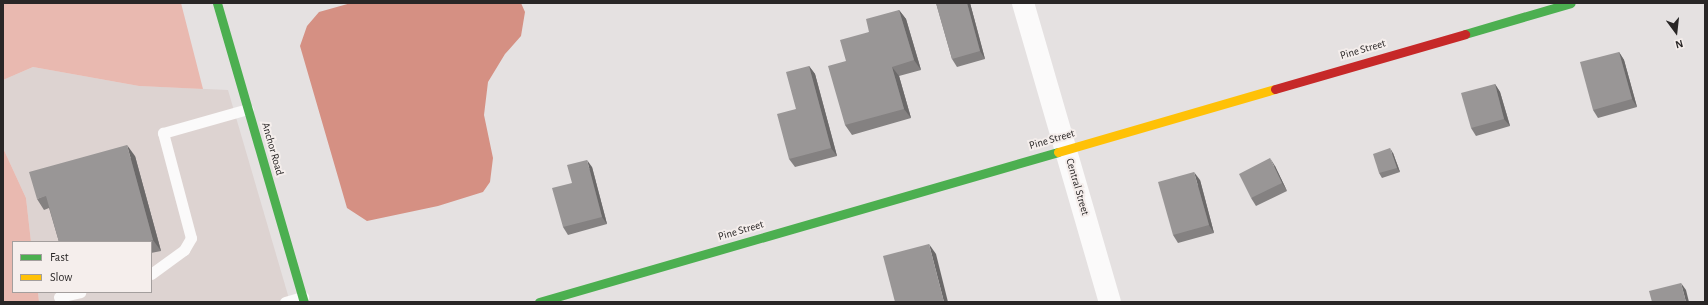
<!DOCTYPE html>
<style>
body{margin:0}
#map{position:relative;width:1708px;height:305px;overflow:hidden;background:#e5e1e1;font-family:"Alegreya Sans",sans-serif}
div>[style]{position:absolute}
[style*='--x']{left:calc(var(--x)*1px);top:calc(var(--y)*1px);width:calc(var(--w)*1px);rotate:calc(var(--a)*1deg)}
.built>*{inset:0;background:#ddd3d1}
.green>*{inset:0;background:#e9b9b0}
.water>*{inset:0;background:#d59083}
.lane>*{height:11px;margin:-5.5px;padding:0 5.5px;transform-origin:5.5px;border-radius:5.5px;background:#fbfafa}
.street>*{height:22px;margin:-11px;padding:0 11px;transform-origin:11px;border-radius:11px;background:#fbfafa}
.fast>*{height:9px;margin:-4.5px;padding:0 4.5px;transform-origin:4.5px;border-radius:4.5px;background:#4caf50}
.slow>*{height:9px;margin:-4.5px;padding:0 4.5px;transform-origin:4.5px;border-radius:4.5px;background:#ffc107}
.jam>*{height:9px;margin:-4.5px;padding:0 4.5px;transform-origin:4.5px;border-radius:4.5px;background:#c62828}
.wall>*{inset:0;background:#848181}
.shaded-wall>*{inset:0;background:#6b6969}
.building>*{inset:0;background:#999696}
span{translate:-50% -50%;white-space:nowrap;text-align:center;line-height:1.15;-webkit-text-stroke:4px #f5eeec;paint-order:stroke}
.street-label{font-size:11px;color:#292626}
.frame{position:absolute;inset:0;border:4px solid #292626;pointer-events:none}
.legend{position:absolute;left:12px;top:241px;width:140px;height:52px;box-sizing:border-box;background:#f5eeec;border:1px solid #a39e9d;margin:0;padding:5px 7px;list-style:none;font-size:12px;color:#292626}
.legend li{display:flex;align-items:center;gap:8px;height:20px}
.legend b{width:20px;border:1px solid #a39e9d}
.north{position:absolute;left:1656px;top:12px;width:40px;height:40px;-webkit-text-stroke:3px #f5eeec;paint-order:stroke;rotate:165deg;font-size:11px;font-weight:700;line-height:16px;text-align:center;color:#292626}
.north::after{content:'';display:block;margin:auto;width:14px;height:18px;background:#292626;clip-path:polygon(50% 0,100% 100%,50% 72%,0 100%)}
</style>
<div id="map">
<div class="built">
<div style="clip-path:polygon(33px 67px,139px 86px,228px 90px,290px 302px,39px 302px,38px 292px,151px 292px,151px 242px,31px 242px,26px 198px,3px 148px,3px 80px)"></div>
</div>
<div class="green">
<div style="clip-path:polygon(3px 3px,181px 3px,203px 89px,139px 86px,33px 67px,3px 80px)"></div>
<div style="clip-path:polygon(3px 148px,26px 198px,31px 242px,13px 242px,13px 292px,38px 292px,39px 302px,3px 302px)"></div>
</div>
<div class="water">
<div style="clip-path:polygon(351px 3px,521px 3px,525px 12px,521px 36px,505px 54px,488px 82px,484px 115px,493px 158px,490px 182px,483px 192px,438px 206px,367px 221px,347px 208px,300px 46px,307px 26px,319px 12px)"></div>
</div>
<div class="lane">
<div style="--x:151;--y:274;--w:41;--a:-36"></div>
<div style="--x:184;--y:250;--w:14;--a:-60"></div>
<div style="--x:191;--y:238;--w:109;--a:-104.9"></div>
<div style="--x:163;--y:133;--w:88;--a:-15.8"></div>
<div style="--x:59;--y:297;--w:22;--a:-13"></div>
<div style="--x:285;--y:302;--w:19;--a:-16"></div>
</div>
<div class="street">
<div style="--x:1023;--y:3;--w:311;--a:73.8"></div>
</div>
<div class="fast">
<div style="--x:217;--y:3;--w:311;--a:73.8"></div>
<div style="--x:1465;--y:34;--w:110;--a:-16.3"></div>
<div style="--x:539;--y:302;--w:540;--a:-16.12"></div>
</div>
<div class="slow">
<div style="--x:1058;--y:152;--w:226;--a:-16.2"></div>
</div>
<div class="jam">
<div style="--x:1275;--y:89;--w:198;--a:-16.1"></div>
</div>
<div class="wall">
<div style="clip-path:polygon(936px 3px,970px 3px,985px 59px,957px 67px,952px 59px)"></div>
<div style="clip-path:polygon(899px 10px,906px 19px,921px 70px,899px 76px,911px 118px,852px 135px,845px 125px,846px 61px,869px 32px)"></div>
<div style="clip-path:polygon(1619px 52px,1624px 60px,1637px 107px,1598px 118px,1593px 110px)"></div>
<div style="clip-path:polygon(809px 66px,815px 74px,837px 156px,795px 167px,789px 159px,796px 109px)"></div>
<div style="clip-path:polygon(1495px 84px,1500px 92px,1510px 126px,1476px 136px,1471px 128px)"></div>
<div style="clip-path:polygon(1393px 153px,1400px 172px,1382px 178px,1379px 173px)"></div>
<div style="clip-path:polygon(135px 156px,161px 251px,151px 253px,151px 242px,59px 242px,49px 208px,44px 210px,37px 199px)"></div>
<div style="clip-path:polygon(1275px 166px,1287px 191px,1256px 206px,1251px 198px)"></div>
<div style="clip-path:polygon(592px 167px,607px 224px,568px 235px,563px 227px,572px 183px)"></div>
<div style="clip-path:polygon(1200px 180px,1214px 233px,1178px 243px,1173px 235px)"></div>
</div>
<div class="shaded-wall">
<div style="clip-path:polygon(967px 3px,970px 3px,985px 59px,980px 51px)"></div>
<div style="clip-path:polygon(899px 10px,906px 19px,921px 70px,914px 60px)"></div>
<div style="clip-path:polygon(1619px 52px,1624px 60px,1637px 107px,1632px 99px)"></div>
<div style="clip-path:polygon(809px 66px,815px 74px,837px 156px,831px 148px)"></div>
<div style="clip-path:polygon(892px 67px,899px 76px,911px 118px,904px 109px)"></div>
<div style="clip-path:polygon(1495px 84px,1500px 92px,1510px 126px,1504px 119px)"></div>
<div style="clip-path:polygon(127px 145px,135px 156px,161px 251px,153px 240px)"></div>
<div style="clip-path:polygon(1390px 148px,1393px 153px,1400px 172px,1397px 168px)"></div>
<div style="clip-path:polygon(1270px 158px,1275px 166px,1287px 191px,1282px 183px)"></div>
<div style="clip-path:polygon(587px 160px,592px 167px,607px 224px,602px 217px)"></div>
<div style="clip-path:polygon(1194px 172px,1200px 180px,1214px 233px,1209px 225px)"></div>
<div style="clip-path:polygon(929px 244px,936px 254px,948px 302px,944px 302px)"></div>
<div style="clip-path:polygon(1681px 283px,1686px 290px,1689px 302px,1686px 302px)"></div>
</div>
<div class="building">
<div style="clip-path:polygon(936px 3px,967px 3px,980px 51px,952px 59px)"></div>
<div style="clip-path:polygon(899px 10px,914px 60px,892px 67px,904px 109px,845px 125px,828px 66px,846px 61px,840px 40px,869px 32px,866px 19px)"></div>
<div style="clip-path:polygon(1619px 52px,1632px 99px,1593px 110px,1580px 62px)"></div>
<div style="clip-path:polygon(809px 66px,831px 148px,789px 159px,777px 114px,796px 109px,786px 72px)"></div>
<div style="clip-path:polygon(1495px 84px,1504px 119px,1471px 128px,1461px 93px)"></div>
<div style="clip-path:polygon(127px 145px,153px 240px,146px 242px,59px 242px,46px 196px,37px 199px,29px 172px)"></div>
<div style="clip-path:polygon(1390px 148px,1397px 168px,1379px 173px,1373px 154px)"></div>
<div style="clip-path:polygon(1270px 158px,1282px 183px,1251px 198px,1239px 174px)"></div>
<div style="clip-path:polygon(587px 160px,602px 217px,563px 227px,552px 188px,572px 183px,567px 165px)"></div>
<div style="clip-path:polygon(1194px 172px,1209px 225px,1173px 235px,1158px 182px)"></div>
<div style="clip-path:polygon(929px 244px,944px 302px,895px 302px,883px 256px)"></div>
<div style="clip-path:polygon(1681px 283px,1686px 302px,1652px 302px,1649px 291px)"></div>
</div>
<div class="street-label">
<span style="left:1363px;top:50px;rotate:-16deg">Pine Street</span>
<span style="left:1052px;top:140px;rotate:-16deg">Pine Street</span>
<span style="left:272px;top:149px;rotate:74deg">Anchor Road</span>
<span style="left:1077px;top:187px;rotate:74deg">Central Street</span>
<span style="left:741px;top:231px;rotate:-16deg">Pine Street</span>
</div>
<div class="frame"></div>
<ul class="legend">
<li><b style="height:5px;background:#4caf50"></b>Fast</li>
<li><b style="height:5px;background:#ffc107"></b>Slow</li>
</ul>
<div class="north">N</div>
</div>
